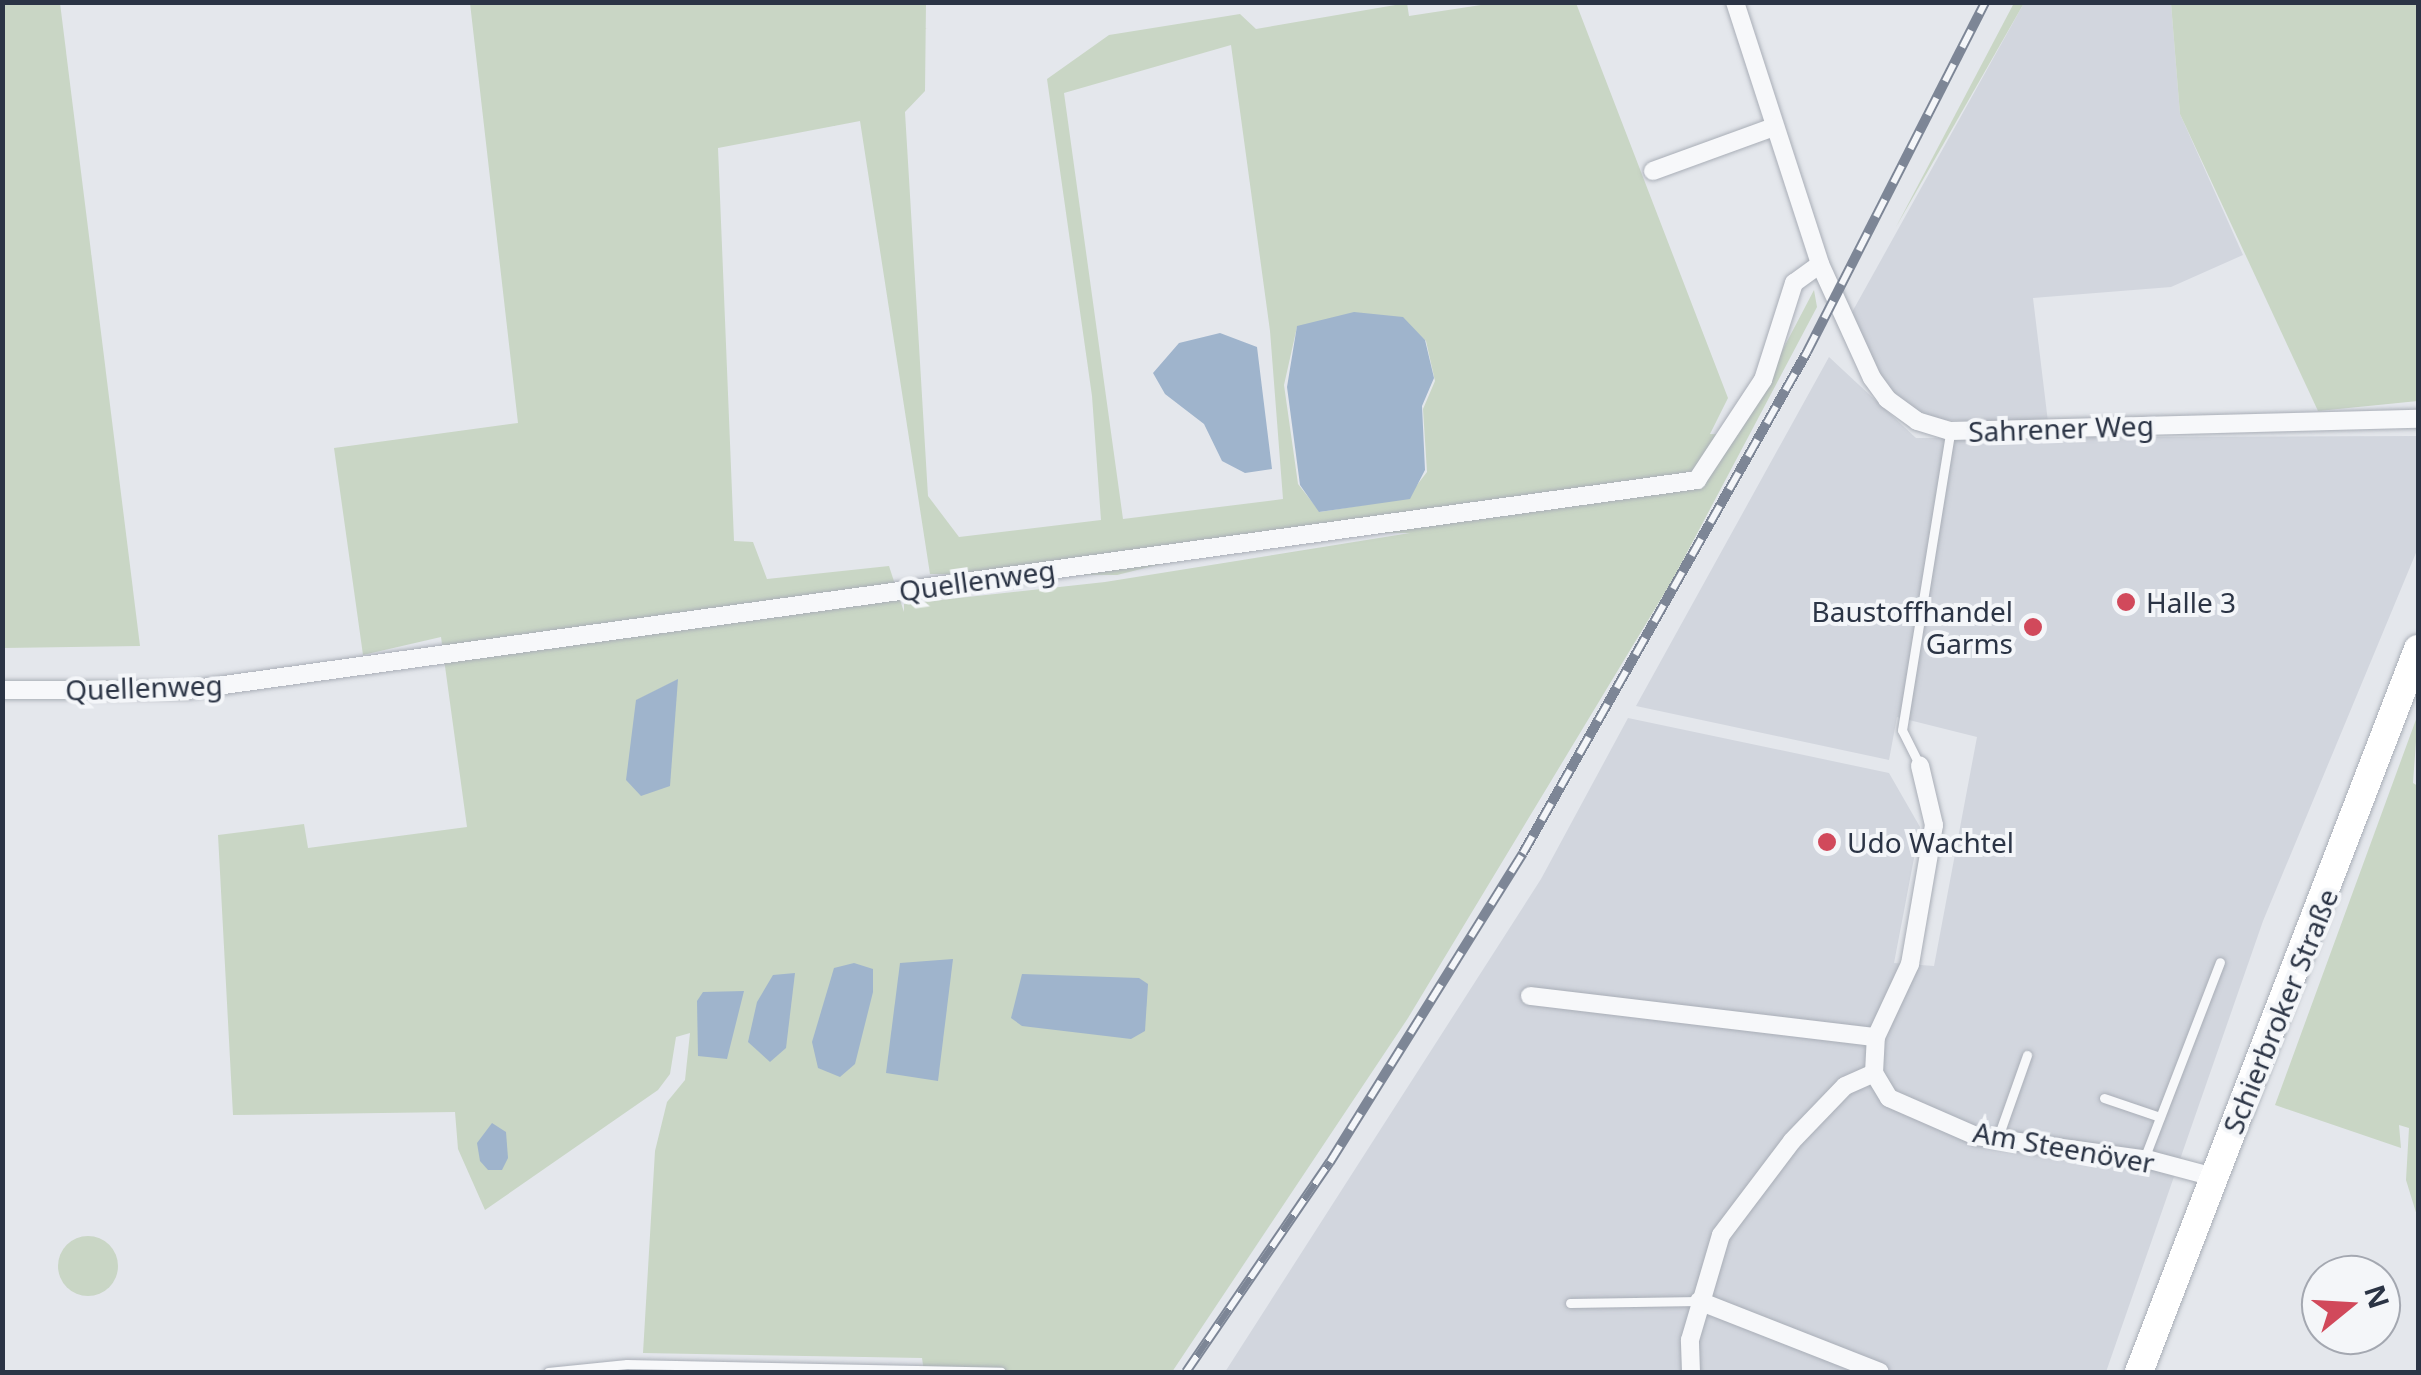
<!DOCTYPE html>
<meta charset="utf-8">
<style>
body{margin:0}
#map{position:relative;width:2421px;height:1375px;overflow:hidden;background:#e4e7ec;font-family:"Noto Sans",sans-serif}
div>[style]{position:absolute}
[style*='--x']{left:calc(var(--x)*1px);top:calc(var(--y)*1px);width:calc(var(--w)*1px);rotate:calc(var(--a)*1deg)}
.built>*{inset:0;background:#d2d6de}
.green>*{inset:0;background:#c9d6c5}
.round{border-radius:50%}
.water>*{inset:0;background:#9fb4cc}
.roads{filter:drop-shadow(0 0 2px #a9aeb7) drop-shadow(0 0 2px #a9aeb7)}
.lane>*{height:9px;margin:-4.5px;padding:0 4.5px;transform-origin:4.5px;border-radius:4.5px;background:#f7f8fa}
.street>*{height:18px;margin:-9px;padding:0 9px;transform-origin:9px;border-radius:9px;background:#f7f8fa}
.secondary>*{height:28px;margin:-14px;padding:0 14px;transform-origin:14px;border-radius:14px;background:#fff}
.rail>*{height:10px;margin-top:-5px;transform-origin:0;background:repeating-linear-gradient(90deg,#f4f6f9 0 19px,#7d8696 0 38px);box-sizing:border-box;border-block:2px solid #7d8696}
.dots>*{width:28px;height:28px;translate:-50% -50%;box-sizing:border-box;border:5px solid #f4f6f9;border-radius:50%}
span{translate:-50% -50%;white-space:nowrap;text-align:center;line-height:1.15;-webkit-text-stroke:8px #f4f6f9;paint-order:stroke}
.street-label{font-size:28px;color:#2b3445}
.poi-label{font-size:28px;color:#2b3445}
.left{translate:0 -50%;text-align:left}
.right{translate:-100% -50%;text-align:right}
.frame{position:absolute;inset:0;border:5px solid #2b3445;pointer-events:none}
.north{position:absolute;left:2301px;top:1255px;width:100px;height:100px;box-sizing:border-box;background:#f4f6f9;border:2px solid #a4a8b1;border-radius:50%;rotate:72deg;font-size:28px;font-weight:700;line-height:40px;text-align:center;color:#2b3445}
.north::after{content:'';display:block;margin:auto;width:35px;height:45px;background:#d1495b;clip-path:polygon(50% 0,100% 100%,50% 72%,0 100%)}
</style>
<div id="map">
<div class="built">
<div style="clip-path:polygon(2024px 3px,2171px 3px,2180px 114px,2243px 255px,2171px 287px,2033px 298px,2048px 422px,1929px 420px,1890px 393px,1851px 314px)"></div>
<div style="clip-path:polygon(1829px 357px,1916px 438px,2418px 436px,2418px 548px,2263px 921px,2106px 1372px,1225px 1372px,1541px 879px,1628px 718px,1889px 773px,1920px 827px,1894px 963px,1934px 966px,1977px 737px,1897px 717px,1889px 760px,1636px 706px)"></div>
</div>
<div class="green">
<div style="clip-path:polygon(3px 2px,60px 3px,140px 646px,3px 648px)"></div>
<div style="clip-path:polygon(evenodd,470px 3px,926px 3px,925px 91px,905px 112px,928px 496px,959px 537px,1101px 520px,1092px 396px,1047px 79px,1109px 35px,1240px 14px,1256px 29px,1407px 3px,1409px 16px,1494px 3px,1576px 3px,1728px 398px,1710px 434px,1738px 435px,1814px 290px,1817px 307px,1673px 579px,1408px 1018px,1172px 1372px,924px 1372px,922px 1358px,643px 1353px,655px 1151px,667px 1102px,685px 1080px,690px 1033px,676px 1037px,670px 1074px,658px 1090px,485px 1210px,458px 1149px,455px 1112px,233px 1115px,218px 835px,304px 824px,308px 848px,467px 827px,441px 637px,363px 655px,334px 448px,518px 423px,470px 3px,1231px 45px,1270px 331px,1283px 499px,1123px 519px,1064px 93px,1231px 45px,470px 3px,860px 121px,930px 574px,1117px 575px,1290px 532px,1410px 533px,1105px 582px,904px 604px,904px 612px,889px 566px,767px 579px,753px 542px,734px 541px,718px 148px,860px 121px,470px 3px,1401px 317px,1426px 341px,1435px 381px,1423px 409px,1427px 472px,1407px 498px,1320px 512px,1298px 484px,1284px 385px,1297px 327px,1401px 317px)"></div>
<div style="clip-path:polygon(2014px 3px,2024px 3px,1896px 227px)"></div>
<div style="clip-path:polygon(2171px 3px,2418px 3px,2418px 401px,2318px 411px,2180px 114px)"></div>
<div style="clip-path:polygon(2418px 714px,2413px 783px,2418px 786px,2418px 1219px,2406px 1180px,2409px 1128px,2399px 1125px,2401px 1148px,2275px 1105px)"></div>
<div class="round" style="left:58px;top:1236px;width:60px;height:60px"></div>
</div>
<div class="water">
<div style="clip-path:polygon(1354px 312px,1403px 317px,1425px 340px,1434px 378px,1422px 406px,1425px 470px,1410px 499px,1319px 512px,1300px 485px,1287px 387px,1297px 326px)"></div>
<div style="clip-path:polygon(1220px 333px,1257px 347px,1272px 469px,1245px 473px,1222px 461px,1204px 424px,1165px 394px,1153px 373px,1179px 343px)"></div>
<div style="clip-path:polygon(678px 679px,670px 786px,641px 796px,626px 780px,636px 700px)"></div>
<div style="clip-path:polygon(953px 959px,938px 1081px,886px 1073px,900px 963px)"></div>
<div style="clip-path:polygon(854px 963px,873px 969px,873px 992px,855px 1064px,840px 1077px,818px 1068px,812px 1042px,834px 968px)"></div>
<div style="clip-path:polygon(795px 973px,786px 1048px,770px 1062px,748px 1042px,757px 1002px,773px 975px)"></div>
<div style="clip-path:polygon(1022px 974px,1139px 978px,1148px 984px,1145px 1031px,1131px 1039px,1022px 1026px,1011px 1018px)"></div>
<div style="clip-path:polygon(744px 991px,727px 1059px,698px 1056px,697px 1001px,703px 992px)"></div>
<div style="clip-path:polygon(492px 1123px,506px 1132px,508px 1158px,502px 1170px,488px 1170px,480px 1161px,477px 1143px)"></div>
</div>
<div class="roads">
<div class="lane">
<div style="--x:1920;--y:766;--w:40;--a:-116.6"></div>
<div style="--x:1902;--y:730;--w:302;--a:-80.8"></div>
<div style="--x:2104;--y:1098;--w:59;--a:18.7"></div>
<div style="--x:1998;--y:1137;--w:87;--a:-70.5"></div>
<div style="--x:2144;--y:1159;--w:211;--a:-68.9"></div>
<div style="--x:1570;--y:1303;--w:129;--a:-0.9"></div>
<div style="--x:548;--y:1372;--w:79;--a:-5.8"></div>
<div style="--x:627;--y:1364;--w:374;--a:1.2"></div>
</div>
<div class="street">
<div style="--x:1735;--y:2;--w:275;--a:72"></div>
<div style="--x:1820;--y:264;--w:125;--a:65.5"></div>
<div style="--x:1872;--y:378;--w:26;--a:54"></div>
<div style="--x:1887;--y:399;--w:37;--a:36"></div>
<div style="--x:1917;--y:421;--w:34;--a:17"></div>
<div style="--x:1950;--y:431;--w:468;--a:-1.5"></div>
<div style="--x:1653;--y:171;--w:129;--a:-20"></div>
<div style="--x:2;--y:690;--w:186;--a:0"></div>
<div style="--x:188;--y:690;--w:1524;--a:-7.92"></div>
<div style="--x:1697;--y:480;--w:120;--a:-56.6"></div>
<div style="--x:1763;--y:380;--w:102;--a:-72.3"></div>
<div style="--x:1794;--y:283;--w:32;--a:-36"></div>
<div style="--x:1530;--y:996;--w:348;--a:6.8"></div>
<div style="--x:1874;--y:1073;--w:29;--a:59"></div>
<div style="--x:1889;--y:1098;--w:95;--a:23.6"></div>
<div style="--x:1976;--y:1136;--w:176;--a:7.9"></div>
<div style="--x:2150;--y:1160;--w:66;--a:14.9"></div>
<div style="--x:1699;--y:1301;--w:194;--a:21.4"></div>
<div style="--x:1691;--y:1372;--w:32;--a:-92"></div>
<div style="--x:1690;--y:1340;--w:109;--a:-73.6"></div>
<div style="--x:1721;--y:1235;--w:118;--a:-52.9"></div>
<div style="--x:1792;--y:1141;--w:76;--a:-46.1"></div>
<div style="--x:1845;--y:1086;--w:32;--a:-24"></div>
<div style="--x:1874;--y:1073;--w:36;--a:-87"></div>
<div style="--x:1876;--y:1037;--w:81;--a:-65"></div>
<div style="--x:1910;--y:964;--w:141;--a:-80.2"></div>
<div style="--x:1934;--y:825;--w:61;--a:-103.3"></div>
</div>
<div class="secondary">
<div style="--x:2139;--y:1372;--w:775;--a:-68.9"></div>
</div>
</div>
<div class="rail">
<div style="--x:1186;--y:1372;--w:255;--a:-55.6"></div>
<div style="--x:1330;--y:1162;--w:364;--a:-58"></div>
<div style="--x:1523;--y:853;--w:576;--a:-60.45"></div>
<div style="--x:1807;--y:352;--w:393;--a:-63"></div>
</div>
<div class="dots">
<div style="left:2126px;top:602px;background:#d1495b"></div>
<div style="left:2033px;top:627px;background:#d1495b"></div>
<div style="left:1827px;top:842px;background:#d1495b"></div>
</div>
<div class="street-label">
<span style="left:2061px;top:428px;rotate:-2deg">Sahrener Weg</span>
<span style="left:977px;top:580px;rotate:-8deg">Quellenweg</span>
<span style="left:144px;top:687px;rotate:-2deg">Quellenweg</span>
<span style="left:2280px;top:1011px;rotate:-68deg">Schierbroker Straße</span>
<span style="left:2064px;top:1147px;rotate:10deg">Am Steenöver</span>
</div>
<div class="poi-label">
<span class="left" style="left:2146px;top:602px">Halle 3</span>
<span class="right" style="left:2013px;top:627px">Baustoffhandel<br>Garms</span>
<span class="left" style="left:1847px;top:842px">Udo Wachtel</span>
</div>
<div class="frame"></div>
<div class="north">N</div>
</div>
